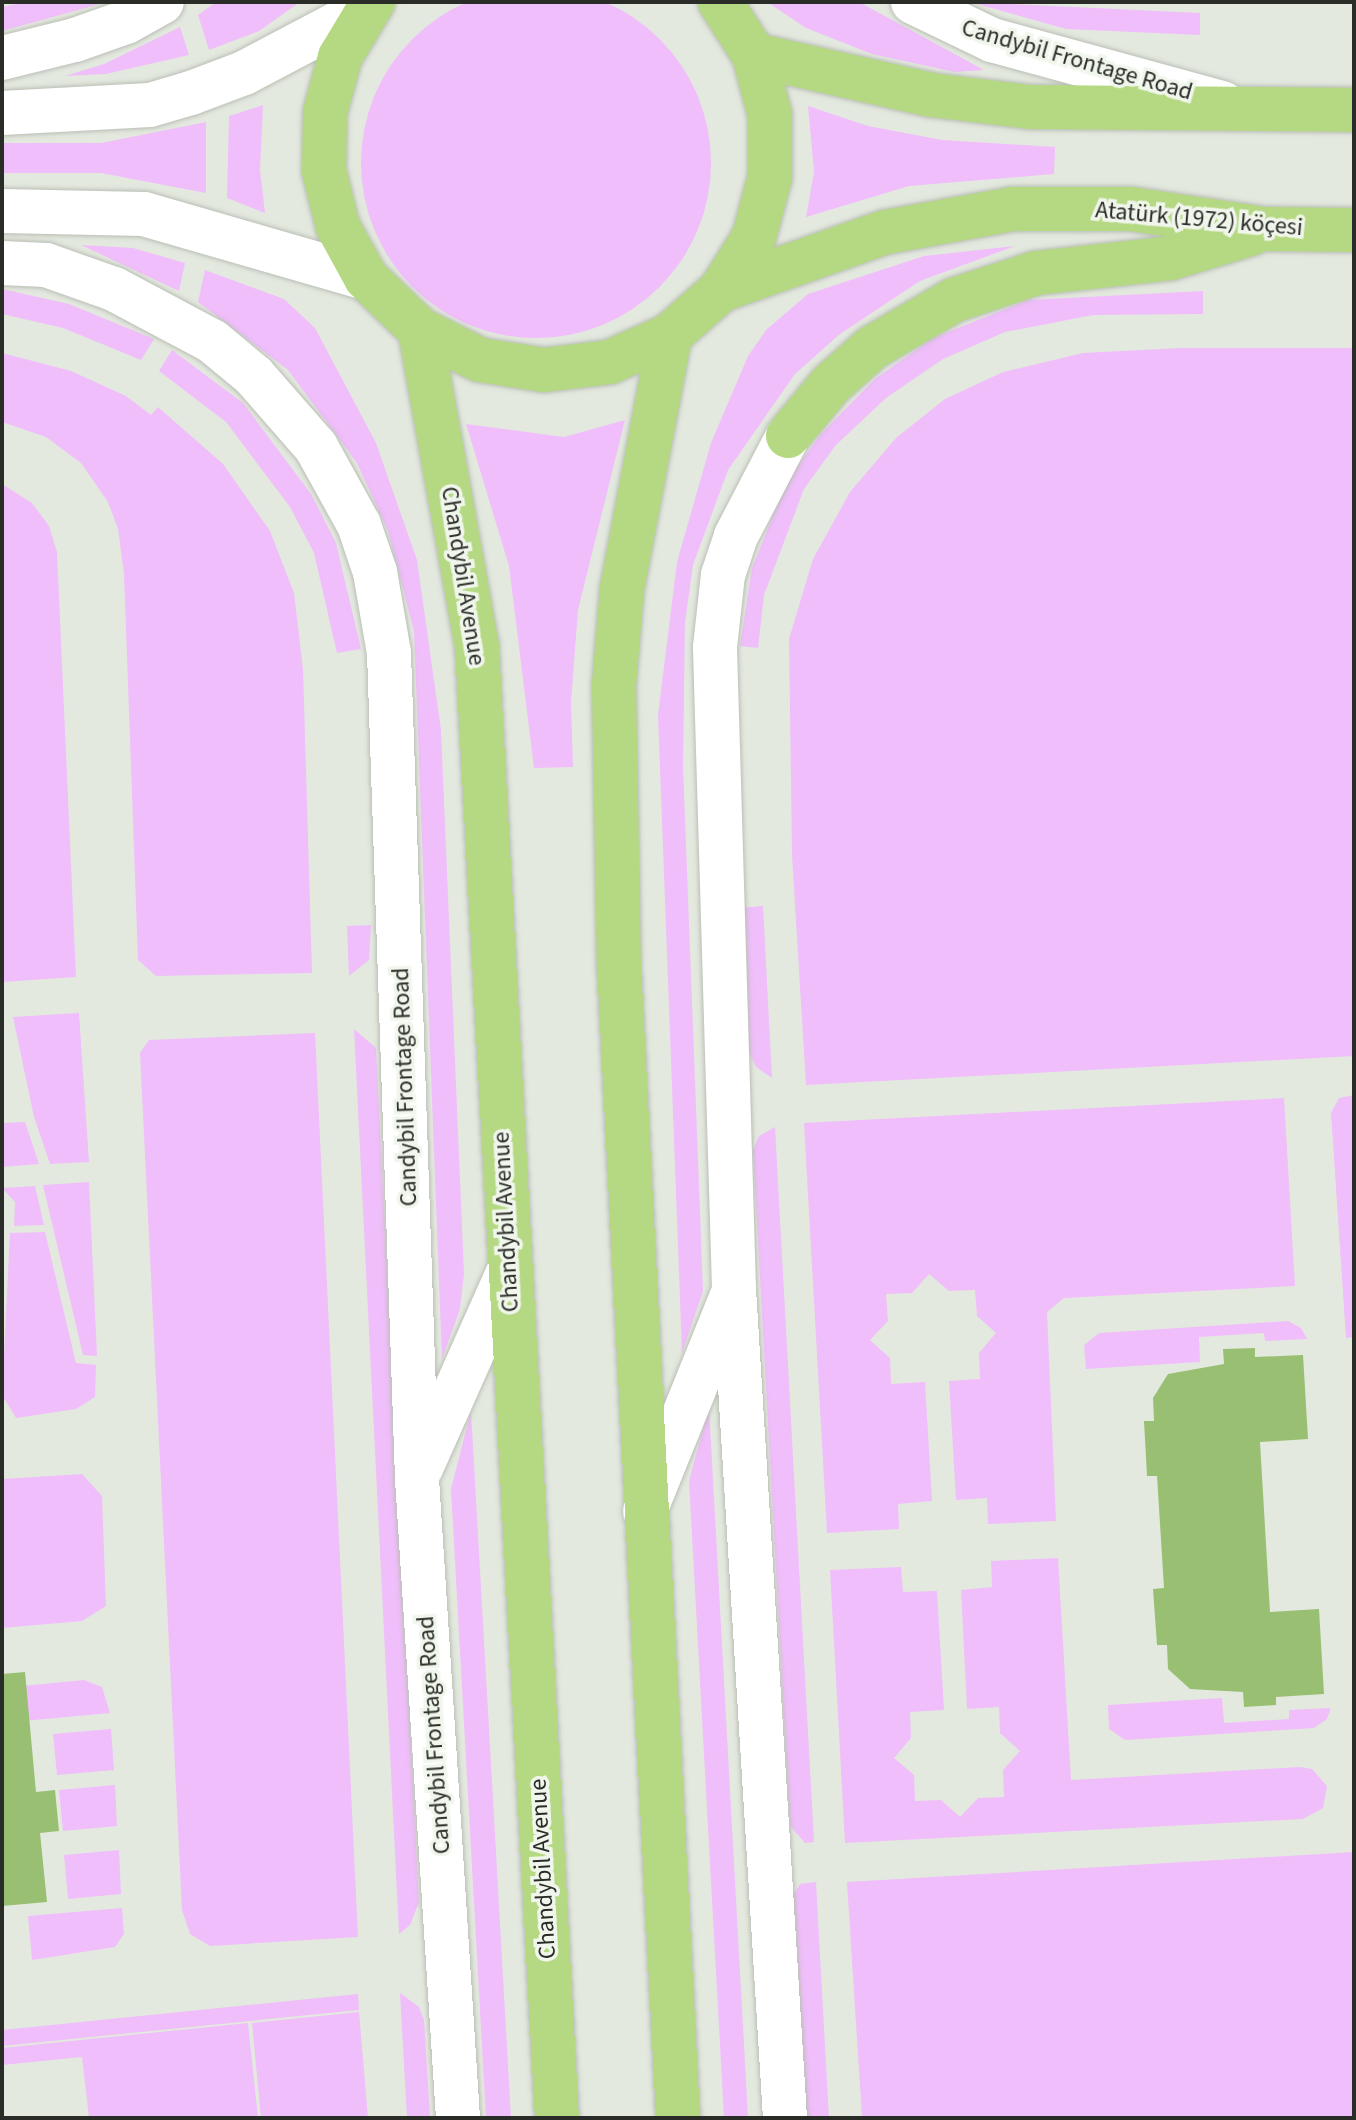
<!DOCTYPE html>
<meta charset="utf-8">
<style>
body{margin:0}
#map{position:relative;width:1356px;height:2120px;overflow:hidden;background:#e4e9df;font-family:"Source Sans 3",sans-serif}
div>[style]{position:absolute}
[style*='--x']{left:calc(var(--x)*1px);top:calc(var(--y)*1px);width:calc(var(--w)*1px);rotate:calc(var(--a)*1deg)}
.green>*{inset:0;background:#f0befb}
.round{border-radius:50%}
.building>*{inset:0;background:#99bf73}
.roads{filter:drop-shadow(0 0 2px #babfb6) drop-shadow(0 0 2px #babfb6)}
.minor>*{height:44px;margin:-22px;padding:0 22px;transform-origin:22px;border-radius:22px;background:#fff}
.major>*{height:44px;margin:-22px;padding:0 22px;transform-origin:22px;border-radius:22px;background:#b5d983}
span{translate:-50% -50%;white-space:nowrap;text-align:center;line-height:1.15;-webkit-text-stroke:7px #f1f6ec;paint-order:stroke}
.street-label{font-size:24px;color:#2a2c28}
.frame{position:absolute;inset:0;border:4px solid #2a2c28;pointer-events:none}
</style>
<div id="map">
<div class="green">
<div class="round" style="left:361px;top:-12px;width:350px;height:350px"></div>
<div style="clip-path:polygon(25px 2px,107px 2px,2px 31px,2px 7px)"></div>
<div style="clip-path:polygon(216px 2px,300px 2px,259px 31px,209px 50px,198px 15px)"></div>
<div style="clip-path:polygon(767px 2px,859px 2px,984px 70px,955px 72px,872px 54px,806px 28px)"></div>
<div style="clip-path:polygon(970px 2px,1200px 13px,1200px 35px,1066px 29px)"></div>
<div style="clip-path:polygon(180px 27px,189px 55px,106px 74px,65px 76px,104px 64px)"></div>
<div style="clip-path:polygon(263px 105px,260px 170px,265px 213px,227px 198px,229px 116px)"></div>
<div style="clip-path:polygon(808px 106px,868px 126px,942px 140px,1055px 147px,1054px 174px,909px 186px,806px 217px,814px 172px)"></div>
<div style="clip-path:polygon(206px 122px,206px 193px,101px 173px,2px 173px,2px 143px,101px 143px)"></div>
<div style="clip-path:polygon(81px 245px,133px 248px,185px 263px,179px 291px)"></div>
<div style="clip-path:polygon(1015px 246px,920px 281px,840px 334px,795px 374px,728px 470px,693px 565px,685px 623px,683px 766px,703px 1291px,682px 1353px,658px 715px,677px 562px,711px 443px,748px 356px,766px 330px,808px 294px,924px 256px)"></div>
<div style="clip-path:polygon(205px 270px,284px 299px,315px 328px,376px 443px,417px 560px,441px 730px,464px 1274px,460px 1309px,442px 1359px,414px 631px,388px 531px,357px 463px,288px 370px,198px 302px)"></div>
<div style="clip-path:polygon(2px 289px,69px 304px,154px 339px,141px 360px,63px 328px,2px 314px)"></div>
<div style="clip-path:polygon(1203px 291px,1203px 314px,1093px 315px,1005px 332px,943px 359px,886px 398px,835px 446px,804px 489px,764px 595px,758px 648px,740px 646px,752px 568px,787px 481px,820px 435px,875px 379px,933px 338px,1028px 300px)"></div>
<div style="clip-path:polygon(1180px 348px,1354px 348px,1354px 1056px,806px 1085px,792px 855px,789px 639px,813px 559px,850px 492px,896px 438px,945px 399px,1003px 372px,1083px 353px)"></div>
<div style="clip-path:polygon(172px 350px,243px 403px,311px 494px,336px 543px,361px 649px,337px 653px,314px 553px,290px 507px,226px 422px,159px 371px)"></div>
<div style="clip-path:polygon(2px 353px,71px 371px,126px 396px,151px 415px,158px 407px,223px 464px,270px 531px,294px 593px,303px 669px,312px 973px,156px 976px,138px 960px,124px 574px,118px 529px,108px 502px,81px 463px,46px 437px,2px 422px)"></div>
<div style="clip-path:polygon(625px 420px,578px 610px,571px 702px,573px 767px,534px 768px,509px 566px,466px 424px,564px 437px)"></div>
<div style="clip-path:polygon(2px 484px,32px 503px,49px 526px,57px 552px,76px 977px,2px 982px)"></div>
<div style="clip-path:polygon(763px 906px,772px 1078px,756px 1067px,748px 1050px,740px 908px)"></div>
<div style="clip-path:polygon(371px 925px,369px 960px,349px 976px,347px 926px)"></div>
<div style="clip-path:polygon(79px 1013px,89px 1162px,50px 1164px,34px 1117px,13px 1017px)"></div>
<div style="clip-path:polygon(354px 1029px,376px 1048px,419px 1902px,410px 1925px,399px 1934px)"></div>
<div style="clip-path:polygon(315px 1033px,358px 1937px,210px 1946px,190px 1934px,182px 1910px,140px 1053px,149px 1040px)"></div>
<div style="clip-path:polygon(1354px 1095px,1354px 1337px,1346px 1338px,1331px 1113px,1339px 1098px)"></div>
<div style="clip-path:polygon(1284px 1098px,1295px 1286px,1064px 1298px,1047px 1312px,1056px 1521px,988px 1524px,987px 1498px,956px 1500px,949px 1381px,980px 1379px,979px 1353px,996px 1333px,977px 1316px,975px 1290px,949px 1291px,929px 1274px,912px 1293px,886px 1294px,888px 1321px,870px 1340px,890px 1358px,891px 1384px,925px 1382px,932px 1501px,898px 1504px,899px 1529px,827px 1533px,804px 1123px)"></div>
<div style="clip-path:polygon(25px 1122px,39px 1164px,2px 1167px,2px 1123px)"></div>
<div style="clip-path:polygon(775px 1127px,814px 1842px,805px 1843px,790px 1826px,753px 1150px,759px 1136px)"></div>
<div style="clip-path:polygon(89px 1182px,97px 1356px,83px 1355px,43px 1185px)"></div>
<div style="clip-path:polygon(35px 1186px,44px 1225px,14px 1226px,15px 1202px,2px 1188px)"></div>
<div style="clip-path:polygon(45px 1232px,76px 1363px,96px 1365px,95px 1397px,76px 1409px,16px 1418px,2px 1395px,10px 1233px)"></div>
<div style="clip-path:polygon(1288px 1321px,1301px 1328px,1307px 1339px,1265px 1341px,1264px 1333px,1199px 1337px,1200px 1362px,1086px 1369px,1084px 1345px,1099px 1333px)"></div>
<div style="clip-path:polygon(709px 1407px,748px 2118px,724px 2118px,689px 1481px)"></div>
<div style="clip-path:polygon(471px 1411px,511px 2118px,486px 2118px,451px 1489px)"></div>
<div style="clip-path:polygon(82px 1474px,102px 1496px,106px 1606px,82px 1621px,2px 1628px,2px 1479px)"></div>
<div style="clip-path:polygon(1058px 1558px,1071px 1780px,1300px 1767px,1312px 1769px,1327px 1786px,1323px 1808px,1303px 1819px,845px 1843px,830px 1570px,901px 1567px,903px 1592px,937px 1591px,944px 1710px,910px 1712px,911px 1738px,894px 1758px,914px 1775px,915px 1801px,941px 1800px,960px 1817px,978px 1798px,1004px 1797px,1003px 1770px,1020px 1751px,1000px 1733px,999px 1707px,967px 1709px,961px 1590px,992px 1587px,991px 1561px)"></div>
<div style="clip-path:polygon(84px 1680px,102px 1687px,110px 1713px,2px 1723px,2px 1688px)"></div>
<div style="clip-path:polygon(1222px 1698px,1224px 1723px,1289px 1719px,1289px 1710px,1331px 1708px,1327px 1719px,1314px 1728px,1125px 1740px,1109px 1729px,1108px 1705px)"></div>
<div style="clip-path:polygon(111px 1729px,114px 1770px,57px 1775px,53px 1734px)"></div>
<div style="clip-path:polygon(115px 1785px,117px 1826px,63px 1831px,59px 1790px)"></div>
<div style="clip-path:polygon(119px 1850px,121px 1894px,68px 1899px,64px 1855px)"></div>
<div style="clip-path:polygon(1354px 1852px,1354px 2118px,862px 2118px,847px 1882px)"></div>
<div style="clip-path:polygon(816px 1882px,829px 2118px,806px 2118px,793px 1895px,800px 1884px)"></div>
<div style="clip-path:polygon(122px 1908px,124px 1934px,115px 1947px,32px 1960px,28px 1916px)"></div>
<div style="clip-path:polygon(400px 1993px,419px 2007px,424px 2020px,430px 2118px,407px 2118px)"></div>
<div style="clip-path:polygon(358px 1994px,359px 2010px,2px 2046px,2px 2030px)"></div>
<div style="clip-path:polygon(359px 2012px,368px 2118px,261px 2118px,252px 2023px)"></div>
<div style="clip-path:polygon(248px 2023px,258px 2118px,89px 2118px,82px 2057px,2px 2065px,2px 2048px)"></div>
</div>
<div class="building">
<div style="clip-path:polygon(1255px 1348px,1255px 1357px,1303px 1355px,1308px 1439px,1260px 1442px,1270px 1612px,1319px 1609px,1324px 1694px,1276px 1697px,1276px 1705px,1244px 1707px,1243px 1692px,1190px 1689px,1168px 1669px,1167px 1645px,1157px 1645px,1153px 1589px,1164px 1588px,1157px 1476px,1147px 1476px,1144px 1421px,1154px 1421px,1153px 1398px,1168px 1374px,1224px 1364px,1223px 1349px)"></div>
<div style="clip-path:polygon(25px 1672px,36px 1792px,55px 1790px,59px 1831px,40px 1833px,47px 1902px,2px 1906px,2px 1674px)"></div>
</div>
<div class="roads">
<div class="minor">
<div style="--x:913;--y:2;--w:88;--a:25.7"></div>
<div style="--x:992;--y:40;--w:239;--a:15.3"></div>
<div style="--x:2;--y:58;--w:75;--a:-13.9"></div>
<div style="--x:75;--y:40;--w:54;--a:-19.4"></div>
<div style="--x:126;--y:22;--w:41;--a:-29.1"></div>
<div style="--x:2;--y:113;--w:148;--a:-3.1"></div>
<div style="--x:150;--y:105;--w:43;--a:-16.3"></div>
<div style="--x:191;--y:93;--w:57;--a:-20.7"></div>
<div style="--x:244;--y:73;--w:141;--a:-27.8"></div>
<div style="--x:2;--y:211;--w:142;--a:1.2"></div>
<div style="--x:144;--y:214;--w:231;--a:16.1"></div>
<div style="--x:2;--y:263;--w:44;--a:2.6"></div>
<div style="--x:46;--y:265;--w:72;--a:19.4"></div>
<div style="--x:114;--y:289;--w:111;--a:28"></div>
<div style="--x:212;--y:341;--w:55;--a:39.8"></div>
<div style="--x:254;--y:376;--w:94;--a:48.9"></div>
<div style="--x:316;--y:447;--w:89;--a:61.1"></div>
<div style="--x:359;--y:525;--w:50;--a:71.2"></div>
<div style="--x:375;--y:572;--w:82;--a:80.2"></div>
<div style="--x:389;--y:653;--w:826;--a:88.06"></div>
<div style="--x:417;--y:1479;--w:640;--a:86.33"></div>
<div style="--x:421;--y:1468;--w:214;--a:-66"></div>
<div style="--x:645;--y:1511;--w:230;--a:-68"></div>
<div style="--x:785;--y:2118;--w:831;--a:-93.52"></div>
<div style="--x:734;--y:1289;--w:642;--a:-91.7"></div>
<div style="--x:715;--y:647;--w:72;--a:-83.7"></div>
<div style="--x:723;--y:575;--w:41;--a:-71.6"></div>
<div style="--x:736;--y:536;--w:113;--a:-62.5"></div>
</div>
<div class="major">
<div style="--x:373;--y:2;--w:64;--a:121"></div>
<div style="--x:340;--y:57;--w:58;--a:105"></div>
<div style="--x:325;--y:113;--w:58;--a:91"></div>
<div style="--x:324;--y:171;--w:58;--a:76"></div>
<div style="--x:338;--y:227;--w:58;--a:61.2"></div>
<div style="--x:366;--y:278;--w:75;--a:43.9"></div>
<div style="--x:420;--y:330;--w:67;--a:26.6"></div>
<div style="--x:480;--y:360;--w:65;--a:8.9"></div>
<div style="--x:544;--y:370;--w:66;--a:-6.9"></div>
<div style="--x:610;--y:362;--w:66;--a:-24.2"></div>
<div style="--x:670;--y:335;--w:68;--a:-41.4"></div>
<div style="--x:721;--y:290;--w:62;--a:-58.1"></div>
<div style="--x:754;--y:237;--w:62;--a:-75.1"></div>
<div style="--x:770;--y:177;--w:62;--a:-90"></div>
<div style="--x:770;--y:115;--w:62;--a:-104.9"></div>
<div style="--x:754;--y:55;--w:63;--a:-122.7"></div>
<div style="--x:754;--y:55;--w:181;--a:12.7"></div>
<div style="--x:931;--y:95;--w:100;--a:6.9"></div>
<div style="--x:1030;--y:107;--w:324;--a:0.5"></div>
<div style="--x:721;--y:290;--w:175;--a:-19.4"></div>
<div style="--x:886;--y:232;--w:128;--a:-10.3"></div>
<div style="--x:1012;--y:209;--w:119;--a:0"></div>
<div style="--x:1131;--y:209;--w:135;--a:8.5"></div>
<div style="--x:1265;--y:229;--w:89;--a:0.6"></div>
<div style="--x:420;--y:330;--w:322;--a:79.8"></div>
<div style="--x:477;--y:647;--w:1473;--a:86.89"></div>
<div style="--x:670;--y:335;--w:258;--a:100.7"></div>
<div style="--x:622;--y:588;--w:98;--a:94.7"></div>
<div style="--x:614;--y:686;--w:279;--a:89"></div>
<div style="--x:619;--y:965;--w:1155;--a:87.07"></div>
<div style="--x:788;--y:436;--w:67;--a:-50.4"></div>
<div style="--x:831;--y:384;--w:56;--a:-41.4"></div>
<div style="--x:873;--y:347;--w:94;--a:-30.1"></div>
<div style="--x:954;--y:300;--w:86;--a:-18.2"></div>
<div style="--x:1036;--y:273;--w:136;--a:-6.3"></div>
<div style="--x:1171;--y:258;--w:86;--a:-17"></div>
</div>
</div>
<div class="street-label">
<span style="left:1077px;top:60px;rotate:16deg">Candybil Frontage Road</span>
<span style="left:1199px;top:219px;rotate:5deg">Atatürk (1972) köçesi</span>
<span style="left:463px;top:576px;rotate:81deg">Chandybil Avenue</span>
<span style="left:405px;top:1087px;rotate:-92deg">Candybil Frontage Road</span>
<span style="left:506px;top:1222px;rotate:-93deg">Chandybil Avenue</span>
<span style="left:434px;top:1735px;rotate:-94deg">Candybil Frontage Road</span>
<span style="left:543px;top:1869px;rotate:-93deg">Chandybil Avenue</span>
</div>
<div class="frame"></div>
</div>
